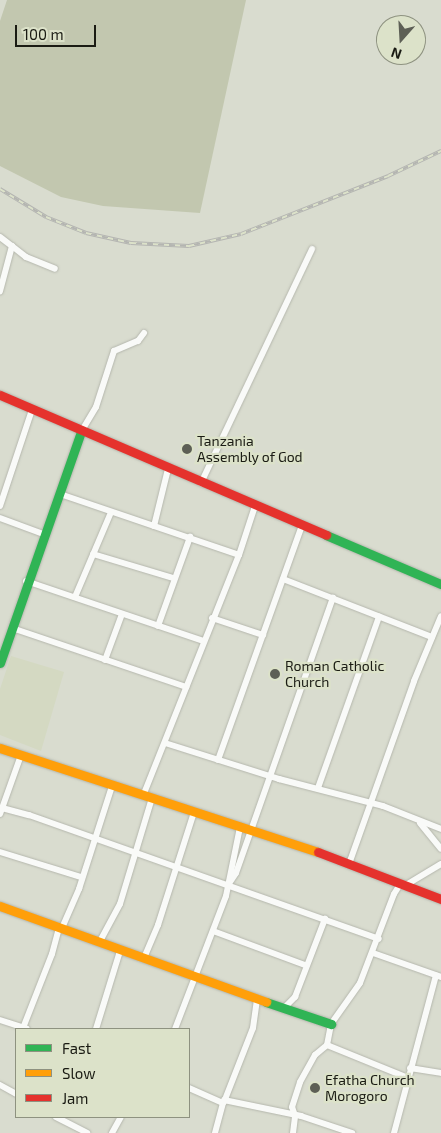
<!DOCTYPE html>
<style>
body{margin:0}
#map{position:relative;width:441px;height:1133px;overflow:hidden;background:#d9dccf;font-family:"Exo 2",sans-serif}
div>[style]{position:absolute}
[style*='--x']{left:calc(var(--x)*1px);top:calc(var(--y)*1px);width:calc(var(--w)*1px);rotate:calc(var(--a)*1deg)}
.built>*{inset:0;background:#d4d9c2}
.green>*{inset:0;background:#c2c7af}
.roads{filter:drop-shadow(0 0 1px #b5b7ad) drop-shadow(0 0 1px #b5b7ad)}
.street>*{height:6px;margin:-3px;padding:0 3px;transform-origin:3px;border-radius:3px;background:#f9faf8}
.fast>*{height:9px;margin:-4.5px;padding:0 4.5px;transform-origin:4.5px;border-radius:4.5px;background:#30b455}
.slow>*{height:9px;margin:-4.5px;padding:0 4.5px;transform-origin:4.5px;border-radius:4.5px;background:#ff9f0a}
.jam>*{height:9px;margin:-4.5px;padding:0 4.5px;transform-origin:4.5px;border-radius:4.5px;background:#e5322d}
.rail>*{height:4px;margin-top:-2px;transform-origin:0;background:repeating-linear-gradient(90deg,#dce2c9 0 5.5px,#b4b5b1 0 11px);box-sizing:border-box;border-block:1px solid #b4b5b1}
.dots>*{width:14px;height:14px;translate:-50% -50%;box-sizing:border-box;border:2px solid #dce2c9;border-radius:50%}
span{translate:-50% -50%;white-space:nowrap;text-align:center;line-height:1.15;-webkit-text-stroke:4.5px #dce2c9;paint-order:stroke}
.poi-label{font-size:14px;color:#1a1b13}
.left{translate:0 -50%;text-align:left}
.legend{position:absolute;left:15px;top:1028px;width:175px;height:90px;box-sizing:border-box;background:#dce2c9;border:1px solid #8e9280;margin:0;padding:6px 9px;list-style:none;font-size:15px;color:#1a1b13}
.legend li{display:flex;align-items:center;gap:10px;height:25px}
.legend b{width:25px;border:1px solid #8e9280}
.north{position:absolute;left:376px;top:15px;width:50px;height:50px;box-sizing:border-box;background:#dce2c9;border:1px solid #8e9280;border-radius:50%;rotate:199deg;font-size:14px;font-weight:700;line-height:20px;text-align:center;color:#1a1b13}
.north::after{content:'';display:block;margin:auto;width:18px;height:22px;background:#5d5f55;clip-path:polygon(50% 0,100% 100%,50% 72%,0 100%)}
.scale{position:absolute;left:15px;top:25px;width:81px;height:22px;box-sizing:border-box;border:2px solid #1a1b13;border-top:0;padding-left:6px;font-size:15px;line-height:18px;white-space:nowrap;color:#1a1b13;-webkit-text-stroke:4px #dce2c9;paint-order:stroke}
</style>
<div id="map">
<div class="built">
<div style="clip-path:polygon(11px 656px,64px 672px,41px 751px,0 735px,0 689px)"></div>
</div>
<div class="green">
<div style="clip-path:polygon(7px 0,246px 0,200px 213px,103px 206px,61px 197px,0 166px,0 21px)"></div>
</div>
<div class="roads">
<div class="street">
<div style="--x:0;--y:237;--w:15;--a:37"></div>
<div style="--x:12;--y:246;--w:47;--a:104.9"></div>
<div style="--x:12;--y:246;--w:18;--a:38"></div>
<div style="--x:26;--y:257;--w:31;--a:22"></div>
<div style="--x:81;--y:432;--w:29;--a:-59"></div>
<div style="--x:96;--y:407;--w:59;--a:-72.2"></div>
<div style="--x:114;--y:351;--w:26;--a:-23"></div>
<div style="--x:138;--y:341;--w:10;--a:-53"></div>
<div style="--x:201;--y:483;--w:259;--a:-64.6"></div>
<div style="--x:60;--y:494;--w:189;--a:18.8"></div>
<div style="--x:0;--y:506;--w:101;--a:-71.6"></div>
<div style="--x:0;--y:518;--w:49;--a:20.3"></div>
<div style="--x:154;--y:526;--w:59;--a:-76.2"></div>
<div style="--x:93;--y:554;--w:84;--a:16.7"></div>
<div style="--x:283;--y:579;--w:160;--a:21.3"></div>
<div style="--x:26;--y:581;--w:187;--a:18.7"></div>
<div style="--x:75;--y:597;--w:92;--a:-67"></div>
<div style="--x:212;--y:618;--w:54;--a:18.4"></div>
<div style="--x:158;--y:626;--w:95;--a:-70.2"></div>
<div style="--x:12;--y:628;--w:184;--a:18.7"></div>
<div style="--x:105;--y:660;--w:49;--a:-69.7"></div>
<div style="--x:165;--y:743;--w:120;--a:17.5"></div>
<div style="--x:279;--y:779;--w:107;--a:14.6"></div>
<div style="--x:383;--y:806;--w:62;--a:21.6"></div>
<div style="--x:218;--y:760;--w:250;--a:-70.3"></div>
<div style="--x:318;--y:788;--w:182;--a:-70.4"></div>
<div style="--x:143;--y:796;--w:259;--a:-68.3"></div>
<div style="--x:239;--y:555;--w:52;--a:-71.9"></div>
<div style="--x:2;--y:808;--w:28;--a:15"></div>
<div style="--x:29;--y:815;--w:371;--a:19.5"></div>
<div style="--x:0;--y:814;--w:63;--a:-70.4"></div>
<div style="--x:420;--y:823;--w:33;--a:51"></div>
<div style="--x:0;--y:852;--w:85;--a:17.2"></div>
<div style="--x:349;--y:864;--w:194;--a:-70.4"></div>
<div style="--x:414;--y:681;--w:70;--a:-67.4"></div>
<div style="--x:228;--y:885;--w:14;--a:-56"></div>
<div style="--x:236;--y:873;--w:292;--a:-70.6"></div>
<div style="--x:406;--y:885;--w:41;--a:-31"></div>
<div style="--x:62;--y:928;--w:43;--a:-66.4"></div>
<div style="--x:79;--y:889;--w:108;--a:-72.2"></div>
<div style="--x:213;--y:931;--w:98;--a:20.3"></div>
<div style="--x:99;--y:943;--w:44;--a:-61.7"></div>
<div style="--x:120;--y:904;--w:111;--a:-73.2"></div>
<div style="--x:373;--y:953;--w:72;--a:19.4"></div>
<div style="--x:144;--y:958;--w:36;--a:-67"></div>
<div style="--x:158;--y:925;--w:119;--a:-72.3"></div>
<div style="--x:284;--y:1008;--w:16;--a:-45"></div>
<div style="--x:295;--y:997;--w:84;--a:-69"></div>
<div style="--x:0;--y:1020;--w:28;--a:18"></div>
<div style="--x:23;--y:1028;--w:79;--a:-68.6"></div>
<div style="--x:52;--y:954;--w:28;--a:-75"></div>
<div style="--x:96;--y:1029;--w:82;--a:-72.9"></div>
<div style="--x:175;--y:1029;--w:142;--a:-69"></div>
<div style="--x:226;--y:896;--w:70;--a:-78.5"></div>
<div style="--x:327;--y:1045;--w:85;--a:22.1"></div>
<div style="--x:410;--y:1068;--w:31;--a:9"></div>
<div style="--x:0;--y:1085;--w:18;--a:29"></div>
<div style="--x:189;--y:1088;--w:37;--a:24"></div>
<div style="--x:223;--y:1103;--w:31;--a:105"></div>
<div style="--x:224;--y:1100;--w:79;--a:11.7"></div>
<div style="--x:301;--y:1116;--w:54;--a:18.4"></div>
<div style="--x:224;--y:1102;--w:79;--a:-68.6"></div>
<div style="--x:253;--y:1028;--w:30;--a:-82"></div>
<div style="--x:56;--y:1117;--w:35;--a:27"></div>
<div style="--x:112;--y:1133;--w:18;--a:-61"></div>
<div style="--x:293;--y:1133;--w:17;--a:-83"></div>
<div style="--x:295;--y:1116;--w:9;--a:-108"></div>
<div style="--x:292;--y:1107;--w:26;--a:-72"></div>
<div style="--x:300;--y:1082;--w:31;--a:-61"></div>
<div style="--x:315;--y:1055;--w:16;--a:-40"></div>
<div style="--x:327;--y:1045;--w:21;--a:-79"></div>
<div style="--x:331;--y:1024;--w:50;--a:-54.7"></div>
<div style="--x:360;--y:983;--w:95;--a:-69.1"></div>
<div style="--x:394;--y:894;--w:13;--a:-58"></div>
<div style="--x:394;--y:1133;--w:163;--a:-75.1"></div>
</div>
<div class="fast">
<div style="--x:326;--y:535;--w:125;--a:23.1"></div>
<div style="--x:0;--y:663;--w:245;--a:-70.7"></div>
<div style="--x:266;--y:1002;--w:69;--a:18.7"></div>
</div>
<div class="slow">
<div style="--x:0;--y:748;--w:335;--a:18.1"></div>
<div style="--x:0;--y:906;--w:283;--a:19.8"></div>
</div>
<div class="jam">
<div style="--x:0;--y:395;--w:355;--a:23.2"></div>
<div style="--x:318;--y:852;--w:132;--a:20.9"></div>
</div>
</div>
<div class="rail">
<div style="--x:0;--y:189;--w:54;--a:31.3"></div>
<div style="--x:46;--y:217;--w:43;--a:21.8"></div>
<div style="--x:86;--y:233;--w:46;--a:12.5"></div>
<div style="--x:131;--y:243;--w:58;--a:3"></div>
<div style="--x:189;--y:246;--w:53;--a:-13"></div>
<div style="--x:241;--y:234;--w:158;--a:-21.5"></div>
<div style="--x:388;--y:176;--w:59;--a:-25.3"></div>
</div>
<div class="dots">
<div style="left:187px;top:449px;background:#5d5f55"></div>
<div style="left:275px;top:674px;background:#5d5f55"></div>
<div style="left:315px;top:1088px;background:#5d5f55"></div>
</div>
<div class="poi-label">
<span class="left" style="left:197px;top:449px">Tanzania<br>Assembly of God</span>
<span class="left" style="left:285px;top:674px">Roman Catholic<br>Church</span>
<span class="left" style="left:325px;top:1088px">Efatha Church<br>Morogoro</span>
</div>
<ul class="legend">
<li><b style="height:6px;background:#30b455"></b>Fast</li>
<li><b style="height:6px;background:#ff9f0a"></b>Slow</li>
<li><b style="height:6px;background:#e5322d"></b>Jam</li>
</ul>
<div class="north">N</div>
<div class="scale">100 m</div>
</div>
